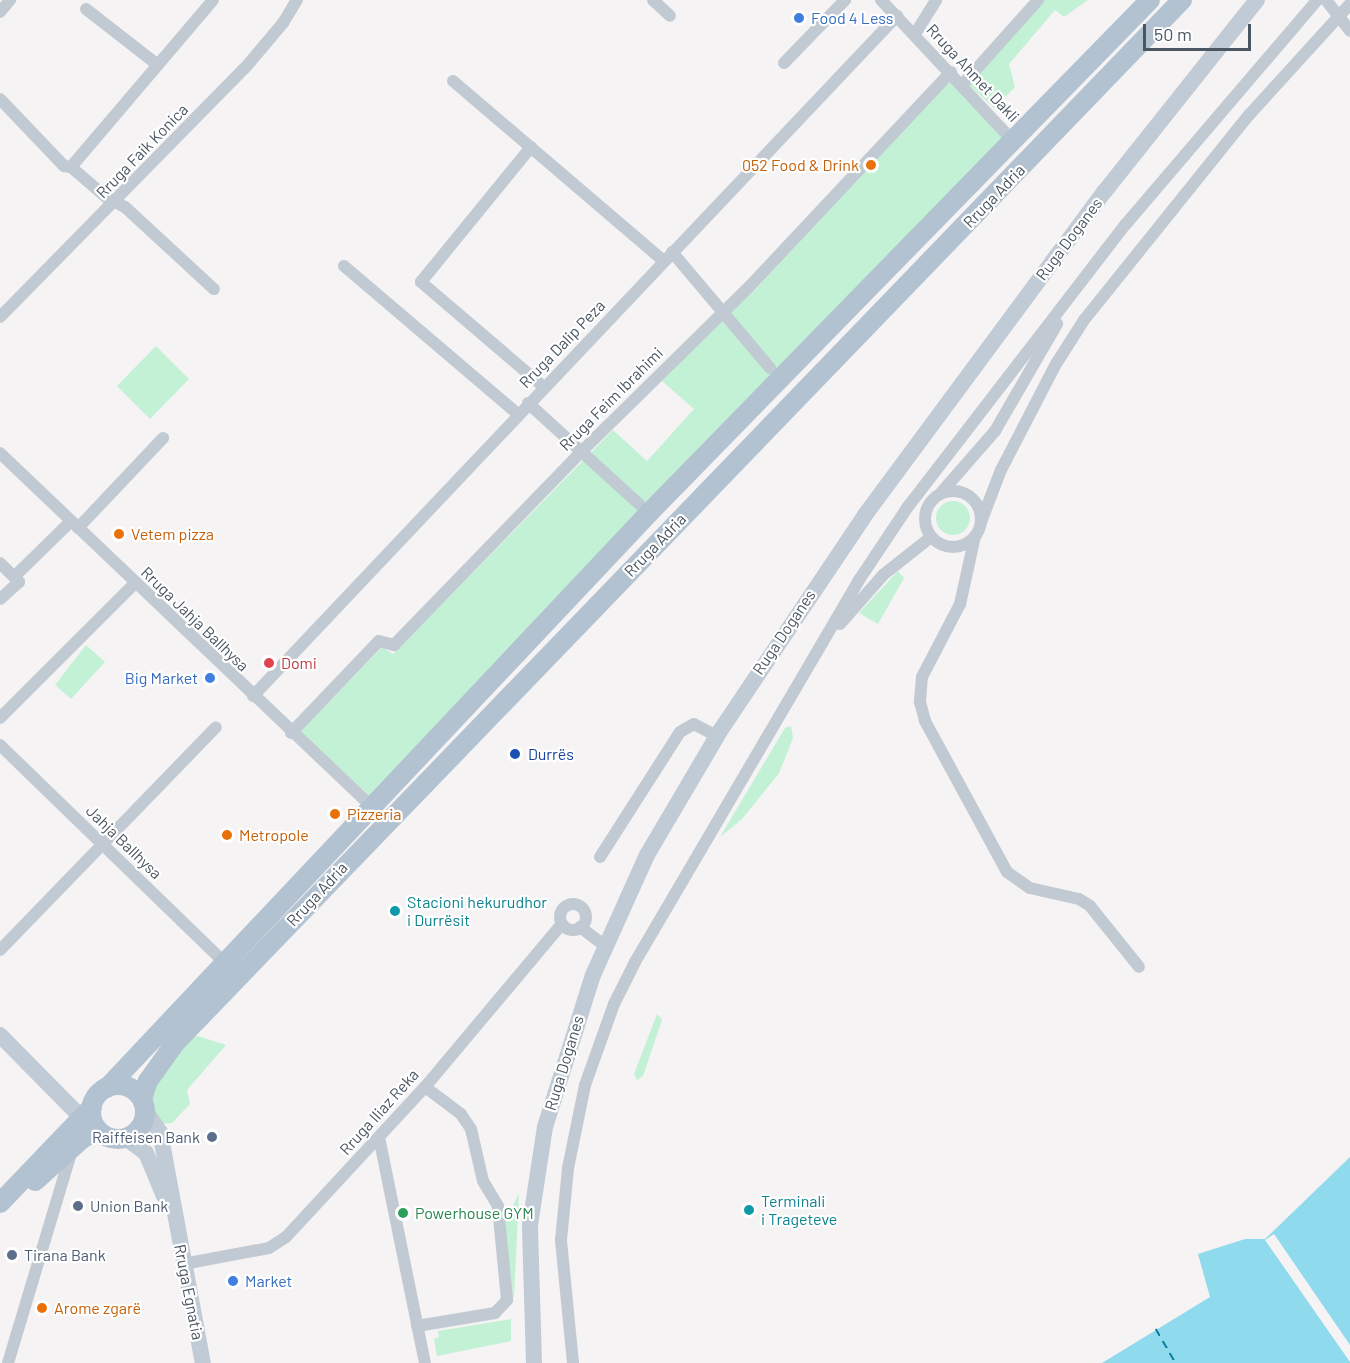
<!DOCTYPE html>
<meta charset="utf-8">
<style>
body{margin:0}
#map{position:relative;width:1350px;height:1363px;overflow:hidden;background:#f5f3f3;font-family:Barlow,sans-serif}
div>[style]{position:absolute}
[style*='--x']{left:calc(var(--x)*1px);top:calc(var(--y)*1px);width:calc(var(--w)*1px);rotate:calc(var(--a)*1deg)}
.green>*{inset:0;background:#c3f1d5}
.round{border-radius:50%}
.water>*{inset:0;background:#90daee}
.pier>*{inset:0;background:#f5f3f3}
.ferry>*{height:1.5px;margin-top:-0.75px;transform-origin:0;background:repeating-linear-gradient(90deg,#0c7c9b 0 8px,transparent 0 14px)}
.street>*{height:12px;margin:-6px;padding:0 6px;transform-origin:6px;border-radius:6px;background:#c1cad2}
.street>.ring{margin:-6px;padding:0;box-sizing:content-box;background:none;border:12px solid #c1cad2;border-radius:50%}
.secondary>*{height:16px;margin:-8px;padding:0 8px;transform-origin:8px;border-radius:8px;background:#c1cbd6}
.primary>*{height:20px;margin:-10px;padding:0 10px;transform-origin:10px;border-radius:10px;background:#b3c2d1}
.primary>.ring{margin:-10px;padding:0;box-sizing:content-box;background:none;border:20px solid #b3c2d1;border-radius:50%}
.dots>*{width:16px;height:16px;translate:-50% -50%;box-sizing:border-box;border:3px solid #fff;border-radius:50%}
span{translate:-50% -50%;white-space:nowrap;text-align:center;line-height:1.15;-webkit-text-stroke:4.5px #fff;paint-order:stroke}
.shop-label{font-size:16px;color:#366cbe}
.left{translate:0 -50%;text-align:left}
.right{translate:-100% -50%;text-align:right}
.street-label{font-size:16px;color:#4a5661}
.food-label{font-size:16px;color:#c56008}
.health-label{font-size:16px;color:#be3a42}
.transit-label{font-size:16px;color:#164399}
.culture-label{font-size:16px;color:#0d838f}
.service-label{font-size:16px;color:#4e5e75}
.leisure-label{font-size:16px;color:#27864d}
.scale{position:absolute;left:1143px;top:24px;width:108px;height:27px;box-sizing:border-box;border:3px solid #4a5661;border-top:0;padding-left:8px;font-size:18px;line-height:21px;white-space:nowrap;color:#4a5661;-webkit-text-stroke:4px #fff;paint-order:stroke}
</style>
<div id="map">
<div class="green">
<div style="clip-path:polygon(1044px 0,1088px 0,1064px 17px,1055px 10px,1009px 64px,1015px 87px,994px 108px,969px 85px)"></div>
<div style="clip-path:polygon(951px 78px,1009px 143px,372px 798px,300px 732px,382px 647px,393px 654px,613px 430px,647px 461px,694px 409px,662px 381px,720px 317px,753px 292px)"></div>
<div style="clip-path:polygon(156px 346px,189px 379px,150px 419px,117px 386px)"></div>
<div class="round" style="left:936px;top:501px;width:34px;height:34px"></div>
<div style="clip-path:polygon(898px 571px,904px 578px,878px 624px,859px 613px)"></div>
<div style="clip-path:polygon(86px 645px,105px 662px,71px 699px,55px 685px)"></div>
<div style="clip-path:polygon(791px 726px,793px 738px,779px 773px,742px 819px,720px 837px,785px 728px)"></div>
<div style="clip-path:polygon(657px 1014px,662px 1020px,643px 1076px,637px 1080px,634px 1074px)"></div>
<div style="clip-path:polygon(198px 1036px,226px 1045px,187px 1090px,190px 1104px,172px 1123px,161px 1124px,151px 1104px,152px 1086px,184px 1040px)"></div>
<div style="clip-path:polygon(519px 1194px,514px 1297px,511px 1298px,505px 1231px,506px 1218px)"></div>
<div style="clip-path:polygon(511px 1319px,511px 1341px,437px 1356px,434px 1339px,439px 1337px,438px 1331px)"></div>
</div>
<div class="water">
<div style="clip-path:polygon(1350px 1157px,1350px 1363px,1102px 1363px,1210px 1297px,1198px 1254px,1245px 1239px,1265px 1239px)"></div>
</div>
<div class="pier">
<div style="clip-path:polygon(1274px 1234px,1350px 1345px,1350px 1362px,1265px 1240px)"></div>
</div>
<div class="ferry">
<div style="--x:1156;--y:1329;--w:39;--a:60"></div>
</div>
<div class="street">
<div style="--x:653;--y:0;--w:23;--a:43"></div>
<div style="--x:881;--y:0;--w:195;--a:46.9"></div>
<div style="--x:1326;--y:0;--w:39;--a:52"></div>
<div style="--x:86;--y:9;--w:91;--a:37.9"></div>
<div style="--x:0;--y:12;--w:16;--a:-50"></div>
<div style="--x:915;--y:34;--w:40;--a:-58"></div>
<div style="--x:784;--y:63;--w:88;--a:-45.9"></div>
<div style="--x:453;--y:81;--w:277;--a:40.5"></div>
<div style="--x:963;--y:84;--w:113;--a:-48.2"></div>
<div style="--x:0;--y:99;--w:93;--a:46.3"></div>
<div style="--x:64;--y:166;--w:7;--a:8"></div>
<div style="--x:71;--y:167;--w:46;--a:40.6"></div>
<div style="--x:106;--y:197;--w:21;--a:28"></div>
<div style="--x:125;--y:207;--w:121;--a:42.7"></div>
<div style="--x:531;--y:147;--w:174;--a:129.2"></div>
<div style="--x:421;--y:282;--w:162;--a:40.5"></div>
<div style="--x:71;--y:167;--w:219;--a:-49.6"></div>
<div style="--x:672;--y:252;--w:152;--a:49.8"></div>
<div style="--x:344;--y:266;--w:228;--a:40.4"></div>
<div style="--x:0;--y:317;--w:349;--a:-45.5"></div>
<div style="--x:245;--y:68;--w:59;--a:-49.8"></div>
<div style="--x:283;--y:23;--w:27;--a:-59"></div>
<div style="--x:528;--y:403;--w:151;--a:42.3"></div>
<div style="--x:0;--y:453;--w:512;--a:43.58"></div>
<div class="ring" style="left:925px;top:491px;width:44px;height:44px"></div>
<div style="--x:940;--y:494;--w:84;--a:-48.9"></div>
<div style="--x:995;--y:431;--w:124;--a:-59.9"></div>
<div style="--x:981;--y:522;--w:56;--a:-69"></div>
<div style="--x:1001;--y:470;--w:119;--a:-62.6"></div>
<div style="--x:1056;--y:364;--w:52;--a:-57.5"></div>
<div style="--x:1084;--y:320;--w:263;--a:-51.2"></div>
<div style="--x:1249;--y:115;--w:150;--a:-47.7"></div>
<div style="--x:78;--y:528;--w:124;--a:-46.6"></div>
<div style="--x:975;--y:536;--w:70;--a:102.4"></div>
<div style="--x:960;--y:604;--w:82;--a:117.5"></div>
<div style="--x:922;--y:677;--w:25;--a:95"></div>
<div style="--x:920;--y:702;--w:20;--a:75"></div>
<div style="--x:925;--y:721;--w:172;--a:61.5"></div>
<div style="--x:1007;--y:872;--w:28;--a:35"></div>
<div style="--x:1030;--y:888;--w:50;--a:12.7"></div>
<div style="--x:1079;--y:899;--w:13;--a:32"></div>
<div style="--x:1090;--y:906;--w:78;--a:51.2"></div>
<div style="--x:0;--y:563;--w:27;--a:45"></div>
<div style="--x:19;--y:582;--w:25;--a:138"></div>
<div style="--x:14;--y:577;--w:80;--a:-44.5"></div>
<div style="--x:840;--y:624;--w:65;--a:-48.7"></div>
<div style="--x:883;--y:575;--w:61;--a:-38.4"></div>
<div style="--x:253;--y:696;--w:937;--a:-46.56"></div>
<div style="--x:0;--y:718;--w:190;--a:-45"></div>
<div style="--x:291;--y:733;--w:127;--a:-46.3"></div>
<div style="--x:379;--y:641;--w:16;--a:15"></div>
<div style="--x:394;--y:645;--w:269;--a:-45.9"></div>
<div style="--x:581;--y:452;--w:235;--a:-44.5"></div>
<div style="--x:749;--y:287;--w:295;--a:-46.8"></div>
<div style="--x:0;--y:745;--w:312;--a:44.1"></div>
<div style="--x:600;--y:857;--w:148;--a:-57.4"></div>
<div style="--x:680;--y:732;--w:16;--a:-30"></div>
<div style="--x:694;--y:724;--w:26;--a:28"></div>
<div class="ring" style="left:560px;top:904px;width:14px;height:14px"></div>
<div style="--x:580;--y:927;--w:31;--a:37"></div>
<div style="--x:0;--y:950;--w:310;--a:-45.9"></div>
<div style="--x:379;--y:1137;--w:231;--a:78.5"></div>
<div style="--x:183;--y:1264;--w:87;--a:-10.5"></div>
<div style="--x:269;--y:1248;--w:20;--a:-33"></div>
<div style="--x:286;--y:1237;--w:205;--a:-47.2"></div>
<div style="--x:425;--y:1087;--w:213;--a:-50"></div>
<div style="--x:417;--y:1326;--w:79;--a:-9.5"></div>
<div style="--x:495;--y:1313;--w:18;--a:-47"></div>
<div style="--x:507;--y:1300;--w:94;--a:-95.5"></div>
<div style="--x:498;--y:1206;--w:29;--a:-121"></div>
<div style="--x:483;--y:1181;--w:53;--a:-103"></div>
<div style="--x:471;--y:1129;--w:18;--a:-124"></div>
<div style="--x:461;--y:1114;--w:45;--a:-143.1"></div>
<div style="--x:8;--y:1363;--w:223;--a:-73.3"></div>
<div style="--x:573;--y:1363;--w:124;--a:-95.6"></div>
<div style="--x:561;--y:1240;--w:72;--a:-84.4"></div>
<div style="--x:568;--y:1168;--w:85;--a:-78.4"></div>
<div style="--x:585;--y:1085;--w:86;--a:-70.3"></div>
<div style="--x:614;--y:1004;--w:47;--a:-63.4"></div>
<div style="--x:635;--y:962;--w:443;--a:-59.6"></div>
<div style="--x:859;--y:580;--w:87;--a:-56.3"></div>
<div style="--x:907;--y:508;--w:359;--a:-52.4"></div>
<div style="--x:1126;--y:224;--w:294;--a:-49.5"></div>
</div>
<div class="secondary">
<div style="--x:0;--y:1035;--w:115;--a:45.4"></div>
<div style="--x:145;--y:1110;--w:27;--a:56"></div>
<div style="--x:160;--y:1132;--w:235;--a:79.5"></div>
<div style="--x:126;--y:1138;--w:25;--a:37"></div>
<div style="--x:146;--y:1153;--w:47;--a:67.3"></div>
<div style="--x:534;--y:1363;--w:138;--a:-91.7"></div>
<div style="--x:530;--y:1225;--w:99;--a:-81.3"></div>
<div style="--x:545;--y:1127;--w:159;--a:-72.5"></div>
<div style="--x:593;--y:975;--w:132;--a:-65.8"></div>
<div style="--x:647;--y:855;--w:144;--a:-59.5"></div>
<div style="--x:720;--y:731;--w:260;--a:-56.1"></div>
<div style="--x:865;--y:515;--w:403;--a:-53.5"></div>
<div style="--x:1105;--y:191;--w:244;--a:-51.5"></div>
</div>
<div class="primary">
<div class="ring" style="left:91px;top:1085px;width:34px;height:34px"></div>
<div style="--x:107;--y:1088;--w:790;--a:-46.69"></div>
<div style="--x:649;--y:513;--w:717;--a:-45.68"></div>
<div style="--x:142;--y:1099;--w:19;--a:-72"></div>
<div style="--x:148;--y:1081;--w:47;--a:-54.6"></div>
<div style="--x:175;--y:1043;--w:1450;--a:-46.01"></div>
<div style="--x:35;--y:1181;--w:64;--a:-41.9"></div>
<div style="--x:83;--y:1138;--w:17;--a:-25"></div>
<div style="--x:0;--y:1203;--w:133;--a:-46.2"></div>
</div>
<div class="dots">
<div style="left:799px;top:18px;background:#3f7fe0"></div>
<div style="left:871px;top:165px;background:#e8710a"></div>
<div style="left:119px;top:534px;background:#e8710a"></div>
<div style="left:269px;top:663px;background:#e0444e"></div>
<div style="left:210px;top:678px;background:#3f7fe0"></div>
<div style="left:515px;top:754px;background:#1a4fb4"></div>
<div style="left:335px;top:814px;background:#e8710a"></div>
<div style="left:227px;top:835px;background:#e8710a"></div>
<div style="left:395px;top:911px;background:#0f9aa8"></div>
<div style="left:212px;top:1137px;background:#5c6f8a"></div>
<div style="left:78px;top:1206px;background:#5c6f8a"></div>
<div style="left:749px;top:1210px;background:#0f9aa8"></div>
<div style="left:403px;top:1213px;background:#2e9e5b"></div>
<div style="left:12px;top:1255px;background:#5c6f8a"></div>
<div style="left:233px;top:1281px;background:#3f7fe0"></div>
<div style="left:42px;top:1308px;background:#e8710a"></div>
</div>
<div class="shop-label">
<span class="left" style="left:811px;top:18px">Food 4 Less</span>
<span class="right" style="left:198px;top:678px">Big Market</span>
<span class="left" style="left:245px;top:1281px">Market</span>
</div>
<div class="street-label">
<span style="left:973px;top:73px;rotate:47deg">Rruga Ahmet Dakli</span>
<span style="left:142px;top:151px;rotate:-46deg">Rruga Faik Konica</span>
<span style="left:994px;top:196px;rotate:-46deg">Rruga Adria</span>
<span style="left:1069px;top:239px;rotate:-53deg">Ruga Doganes</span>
<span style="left:562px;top:344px;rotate:-46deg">Rruga Dalip Peza</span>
<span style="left:611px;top:399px;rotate:-45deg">Rruga Feim Ibrahimi</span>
<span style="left:655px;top:545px;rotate:-46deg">Rruga Adria</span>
<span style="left:195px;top:619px;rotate:44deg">Rruga Jahja Ballhysa</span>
<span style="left:784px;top:632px;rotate:-56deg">Ruga Doganes</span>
<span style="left:124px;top:842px;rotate:44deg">Jahja Ballhysa</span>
<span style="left:317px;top:894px;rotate:-47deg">Rruga Adria</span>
<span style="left:564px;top:1063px;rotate:-73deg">Ruga Doganes</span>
<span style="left:379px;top:1112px;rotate:-48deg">Rruga Iliaz Reka</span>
<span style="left:189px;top:1292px;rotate:79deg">Rruga Egnatia</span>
</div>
<div class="food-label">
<span class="right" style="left:859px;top:165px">052 Food &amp; Drink</span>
<span class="left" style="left:131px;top:534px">Vetem pizza</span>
<span class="left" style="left:347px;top:814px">Pizzeria</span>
<span class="left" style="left:239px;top:835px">Metropole</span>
<span class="left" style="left:54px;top:1308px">Arome zgarë</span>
</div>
<div class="health-label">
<span class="left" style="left:281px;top:663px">Domi</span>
</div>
<div class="transit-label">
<span class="left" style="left:528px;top:754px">Durrës</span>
</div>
<div class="culture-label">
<span class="left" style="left:407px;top:911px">Stacioni hekurudhor<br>i Durrësit</span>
<span class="left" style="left:761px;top:1210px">Terminali<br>i Trageteve</span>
</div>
<div class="service-label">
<span class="right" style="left:200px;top:1137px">Raiffeisen Bank</span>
<span class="left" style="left:90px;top:1206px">Union Bank</span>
<span class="left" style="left:24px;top:1255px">Tirana Bank</span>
</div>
<div class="leisure-label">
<span class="left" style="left:415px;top:1213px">Powerhouse GYM</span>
</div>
<div class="scale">50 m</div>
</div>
